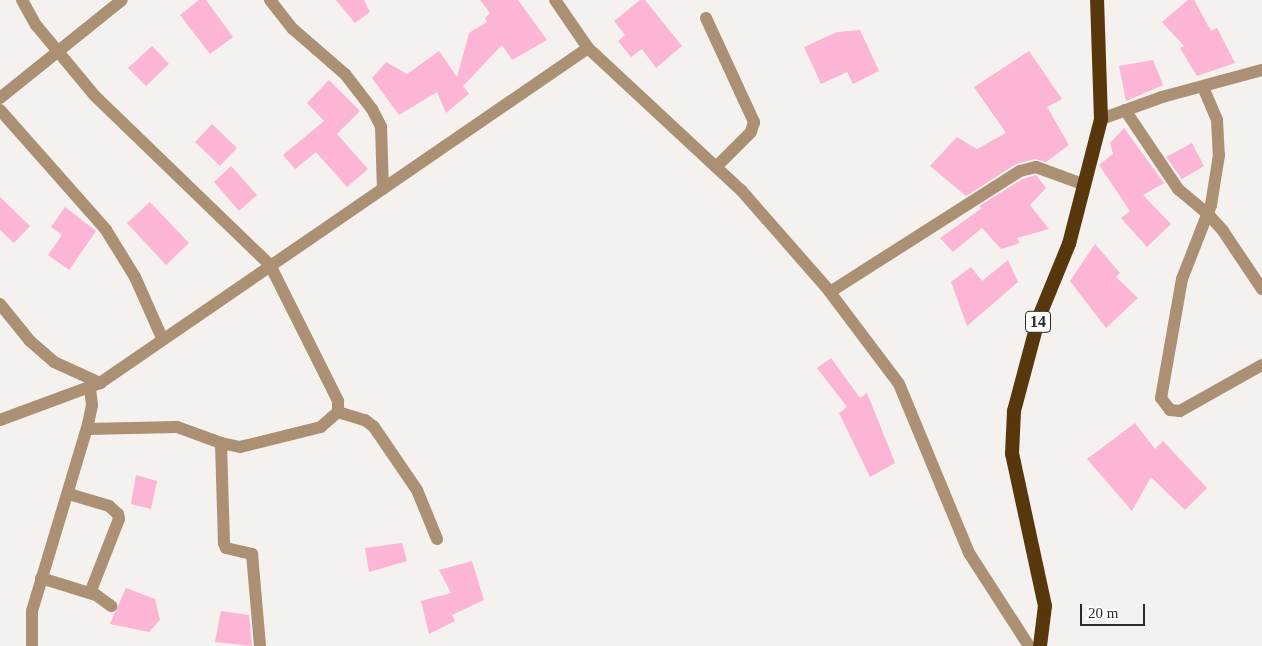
<!DOCTYPE html>
<style>
body{margin:0}
#map{position:relative;width:1262px;height:646px;overflow:hidden;background:#f5f1ee;font-family:Georgia,serif}
div>[style]{position:absolute}
[style*='--x']{left:calc(var(--x)*1px);top:calc(var(--y)*1px);width:calc(var(--w)*1px);rotate:calc(var(--a)*1deg)}
.building>*{inset:0;background:#fcb5d4}
.minor>*{height:12px;margin:-6px;padding:0 6px;transform-origin:6px;border-radius:6px;background:#ab9074}
.trunk>*{height:14px;margin:-7px;padding:0 7px;transform-origin:7px;border-radius:7px;background:#57370b}
span{translate:-50% -50%;white-space:nowrap;text-align:center;line-height:1.15;-webkit-text-stroke:4px #fff;paint-order:stroke}
.shield-label span{padding:1px 4px;background:#fff;border:1px solid;border-radius:4px;-webkit-text-stroke-width:0}
.shield-label{font-size:16px;color:#2b2a29;font-weight:700}
.scale{position:absolute;left:1080px;top:604px;width:65px;height:22px;box-sizing:border-box;border:2px solid #2b2a29;border-top:0;padding-left:6px;font-size:15px;line-height:18px;white-space:nowrap;color:#2b2a29;-webkit-text-stroke:4px #fff;paint-order:stroke}
</style>
<div id="map">
<div class="building">
<div style="clip-path:polygon(199px 0,206px 0,233px 37px,210px 54px,180px 15px)"></div>
<div style="clip-path:polygon(336px 0,364px 0,370px 12px,355px 23px)"></div>
<div style="clip-path:polygon(480px 0,518px 0,547px 40px,512px 60px,502px 45px,463px 86px,469px 94px,446px 113px,437px 92px,399px 115px,372px 78px,386px 62px,407px 74px,439px 51px,457px 77px,469px 33px,487px 22px,485px 18px,490px 13px)"></div>
<div style="clip-path:polygon(640px 0,645px 0,682px 46px,656px 68px,642px 49px,631px 57px,618px 41px,625px 35px,614px 21px)"></div>
<div style="clip-path:polygon(1188px 0,1194px 0,1211px 31px,1217px 28px,1235px 63px,1197px 76px,1180px 48px,1184px 46px,1162px 22px)"></div>
<div style="clip-path:polygon(860px 30px,879px 71px,853px 84px,847px 72px,821px 84px,804px 47px,837px 32px)"></div>
<div style="clip-path:polygon(152px 46px,169px 64px,146px 86px,128px 68px)"></div>
<div style="clip-path:polygon(1029px 51px,1062px 99px,1047px 107px,1069px 145px,1046px 162px,1035px 159px,1016px 164px,966px 196px,930px 166px,957px 137px,977px 149px,1006px 133px,974px 87px)"></div>
<div style="clip-path:polygon(1153px 60px,1163px 85px,1126px 101px,1119px 66px)"></div>
<div style="clip-path:polygon(329px 80px,360px 111px,337px 134px,368px 169px,347px 187px,316px 152px,295px 169px,283px 155px,324px 121px,307px 103px)"></div>
<div style="clip-path:polygon(212px 124px,237px 148px,220px 166px,195px 142px)"></div>
<div style="clip-path:polygon(1124px 128px,1164px 183px,1143px 195px,1171px 224px,1147px 247px,1121px 218px,1130px 211px,1099px 165px,1113px 154px,1110px 143px)"></div>
<div style="clip-path:polygon(1192px 143px,1204px 166px,1182px 179px,1166px 157px)"></div>
<div style="clip-path:polygon(231px 166px,257px 195px,239px 211px,214px 182px)"></div>
<div style="clip-path:polygon(1036px 175px,1046px 188px,1030px 205px,1049px 229px,1017px 238px,1020px 243px,1001px 249px,982px 228px,953px 252px,940px 238px,982px 208px,979px 206px,1023px 179px)"></div>
<div style="clip-path:polygon(0 197px,30px 226px,14px 243px,0 230px)"></div>
<div style="clip-path:polygon(150px 202px,189px 243px,166px 265px,127px 223px)"></div>
<div style="clip-path:polygon(65px 207px,96px 231px,69px 270px,48px 255px,62px 235px,51px 227px)"></div>
<div style="clip-path:polygon(1095px 244px,1120px 273px,1116px 277px,1138px 298px,1106px 328px,1070px 281px)"></div>
<div style="clip-path:polygon(1008px 260px,1018px 282px,967px 326px,951px 282px,971px 267px,982px 281px)"></div>
<div style="clip-path:polygon(831px 358px,860px 398px,867px 393px,895px 463px,870px 477px,839px 413px,847px 407px,817px 368px)"></div>
<div style="clip-path:polygon(1135px 423px,1155px 449px,1163px 441px,1207px 488px,1185px 510px,1151px 477px,1132px 511px,1087px 459px)"></div>
<div style="clip-path:polygon(136px 475px,157px 481px,151px 509px,131px 504px)"></div>
<div style="clip-path:polygon(402px 543px,407px 561px,369px 572px,365px 548px)"></div>
<div style="clip-path:polygon(472px 561px,484px 600px,452px 615px,455px 621px,429px 634px,421px 601px,451px 593px,439px 570px)"></div>
<div style="clip-path:polygon(126px 588px,155px 599px,160px 620px,149px 632px,110px 624px)"></div>
<div style="clip-path:polygon(221px 611px,249px 615px,252px 646px,215px 642px)"></div>
</div>
<div class="minor">
<div style="--x:22;--y:0;--w:29;--a:61"></div>
<div style="--x:36;--y:25;--w:92;--a:50.3"></div>
<div style="--x:95;--y:96;--w:243;--a:44"></div>
<div style="--x:270;--y:265;--w:152;--a:63.4"></div>
<div style="--x:338;--y:401;--w:11;--a:90"></div>
<div style="--x:338;--y:412;--w:23;--a:139"></div>
<div style="--x:321;--y:427;--w:83;--a:166.1"></div>
<div style="--x:240;--y:447;--w:19;--a:-168"></div>
<div style="--x:221;--y:443;--w:47;--a:-160"></div>
<div style="--x:177;--y:427;--w:90;--a:178.7"></div>
<div style="--x:270;--y:0;--w:37;--a:52"></div>
<div style="--x:293;--y:29;--w:69;--a:40.9"></div>
<div style="--x:345;--y:74;--w:44;--a:52.4"></div>
<div style="--x:372;--y:109;--w:20;--a:63"></div>
<div style="--x:381;--y:127;--w:62;--a:88.2"></div>
<div style="--x:706;--y:18;--w:115;--a:65.2"></div>
<div style="--x:754;--y:122;--w:10;--a:107"></div>
<div style="--x:751;--y:132;--w:49;--a:135"></div>
<div style="--x:588;--y:48;--w:209;--a:42.9"></div>
<div style="--x:741;--y:190;--w:129;--a:48.8"></div>
<div style="--x:826;--y:287;--w:121;--a:53"></div>
<div style="--x:899;--y:384;--w:183;--a:67.5"></div>
<div style="--x:969;--y:553;--w:111;--a:57.2"></div>
<div style="--x:1203;--y:87;--w:36;--a:67"></div>
<div style="--x:1217;--y:120;--w:35;--a:87"></div>
<div style="--x:1219;--y:155;--w:51;--a:99.1"></div>
<div style="--x:1211;--y:205;--w:79;--a:111.4"></div>
<div style="--x:1182;--y:279;--w:121;--a:100"></div>
<div style="--x:1161;--y:398;--w:15;--a:53"></div>
<div style="--x:1170;--y:410;--w:10;--a:6"></div>
<div style="--x:1180;--y:411;--w:94;--a:-29.3"></div>
<div style="--x:0;--y:98;--w:156;--a:-38.8"></div>
<div style="--x:0;--y:110;--w:160;--a:48.5"></div>
<div style="--x:106;--y:230;--w:55;--a:58.3"></div>
<div style="--x:135;--y:277;--w:67;--a:66.1"></div>
<div style="--x:1125;--y:110;--w:95;--a:56.1"></div>
<div style="--x:1178;--y:189;--w:38;--a:40"></div>
<div style="--x:1207;--y:213;--w:24;--a:48"></div>
<div style="--x:1223;--y:231;--w:70;--a:56.1"></div>
<div style="--x:1101;--y:119;--w:65;--a:-19.8"></div>
<div style="--x:1162;--y:97;--w:104;--a:-15.1"></div>
<div style="--x:830;--y:292;--w:225;--a:-32.5"></div>
<div style="--x:1020;--y:171;--w:16;--a:-14"></div>
<div style="--x:1036;--y:167;--w:52;--a:20.2"></div>
<div style="--x:0;--y:304;--w:48;--a:51"></div>
<div style="--x:30;--y:341;--w:32;--a:41"></div>
<div style="--x:54;--y:362;--w:51;--a:24.5"></div>
<div style="--x:338;--y:412;--w:28;--a:17"></div>
<div style="--x:365;--y:420;--w:11;--a:38"></div>
<div style="--x:374;--y:427;--w:76;--a:55.7"></div>
<div style="--x:417;--y:490;--w:53;--a:67.8"></div>
<div style="--x:0;--y:420;--w:107;--a:-20.3"></div>
<div style="--x:100;--y:383;--w:592;--a:-34.47"></div>
<div style="--x:588;--y:48;--w:58;--a:-124.5"></div>
<div style="--x:221;--y:443;--w:100;--a:88.3"></div>
<div style="--x:224;--y:543;--w:5;--a:68"></div>
<div style="--x:226;--y:548;--w:27;--a:13"></div>
<div style="--x:252;--y:554;--w:92;--a:85"></div>
<div style="--x:69;--y:494;--w:42;--a:16.7"></div>
<div style="--x:109;--y:506;--w:12;--a:42"></div>
<div style="--x:118;--y:514;--w:5;--a:79"></div>
<div style="--x:119;--y:519;--w:79;--a:111.4"></div>
<div style="--x:41;--y:578;--w:58;--a:17.2"></div>
<div style="--x:96;--y:595;--w:19;--a:36"></div>
<div style="--x:32;--y:646;--w:35;--a:-90"></div>
<div style="--x:32;--y:611;--w:195;--a:-73.3"></div>
<div style="--x:88;--y:424;--w:19;--a:-78"></div>
<div style="--x:92;--y:405;--w:16;--a:-97"></div>
</div>
<div class="trunk">
<div style="--x:1040;--y:646;--w:40;--a:-82.9"></div>
<div style="--x:1045;--y:606;--w:156;--a:-102.2"></div>
<div style="--x:1012;--y:454;--w:43;--a:-87.3"></div>
<div style="--x:1014;--y:411;--w:97;--a:-75.1"></div>
<div style="--x:1039;--y:317;--w:79;--a:-67.7"></div>
<div style="--x:1069;--y:244;--w:129;--a:-75.6"></div>
<div style="--x:1101;--y:119;--w:119;--a:-91.9"></div>
</div>
<div class="shield-label">
<span style="left:1038px;top:322px">14</span>
</div>
<div class="scale">20 m</div>
</div>
